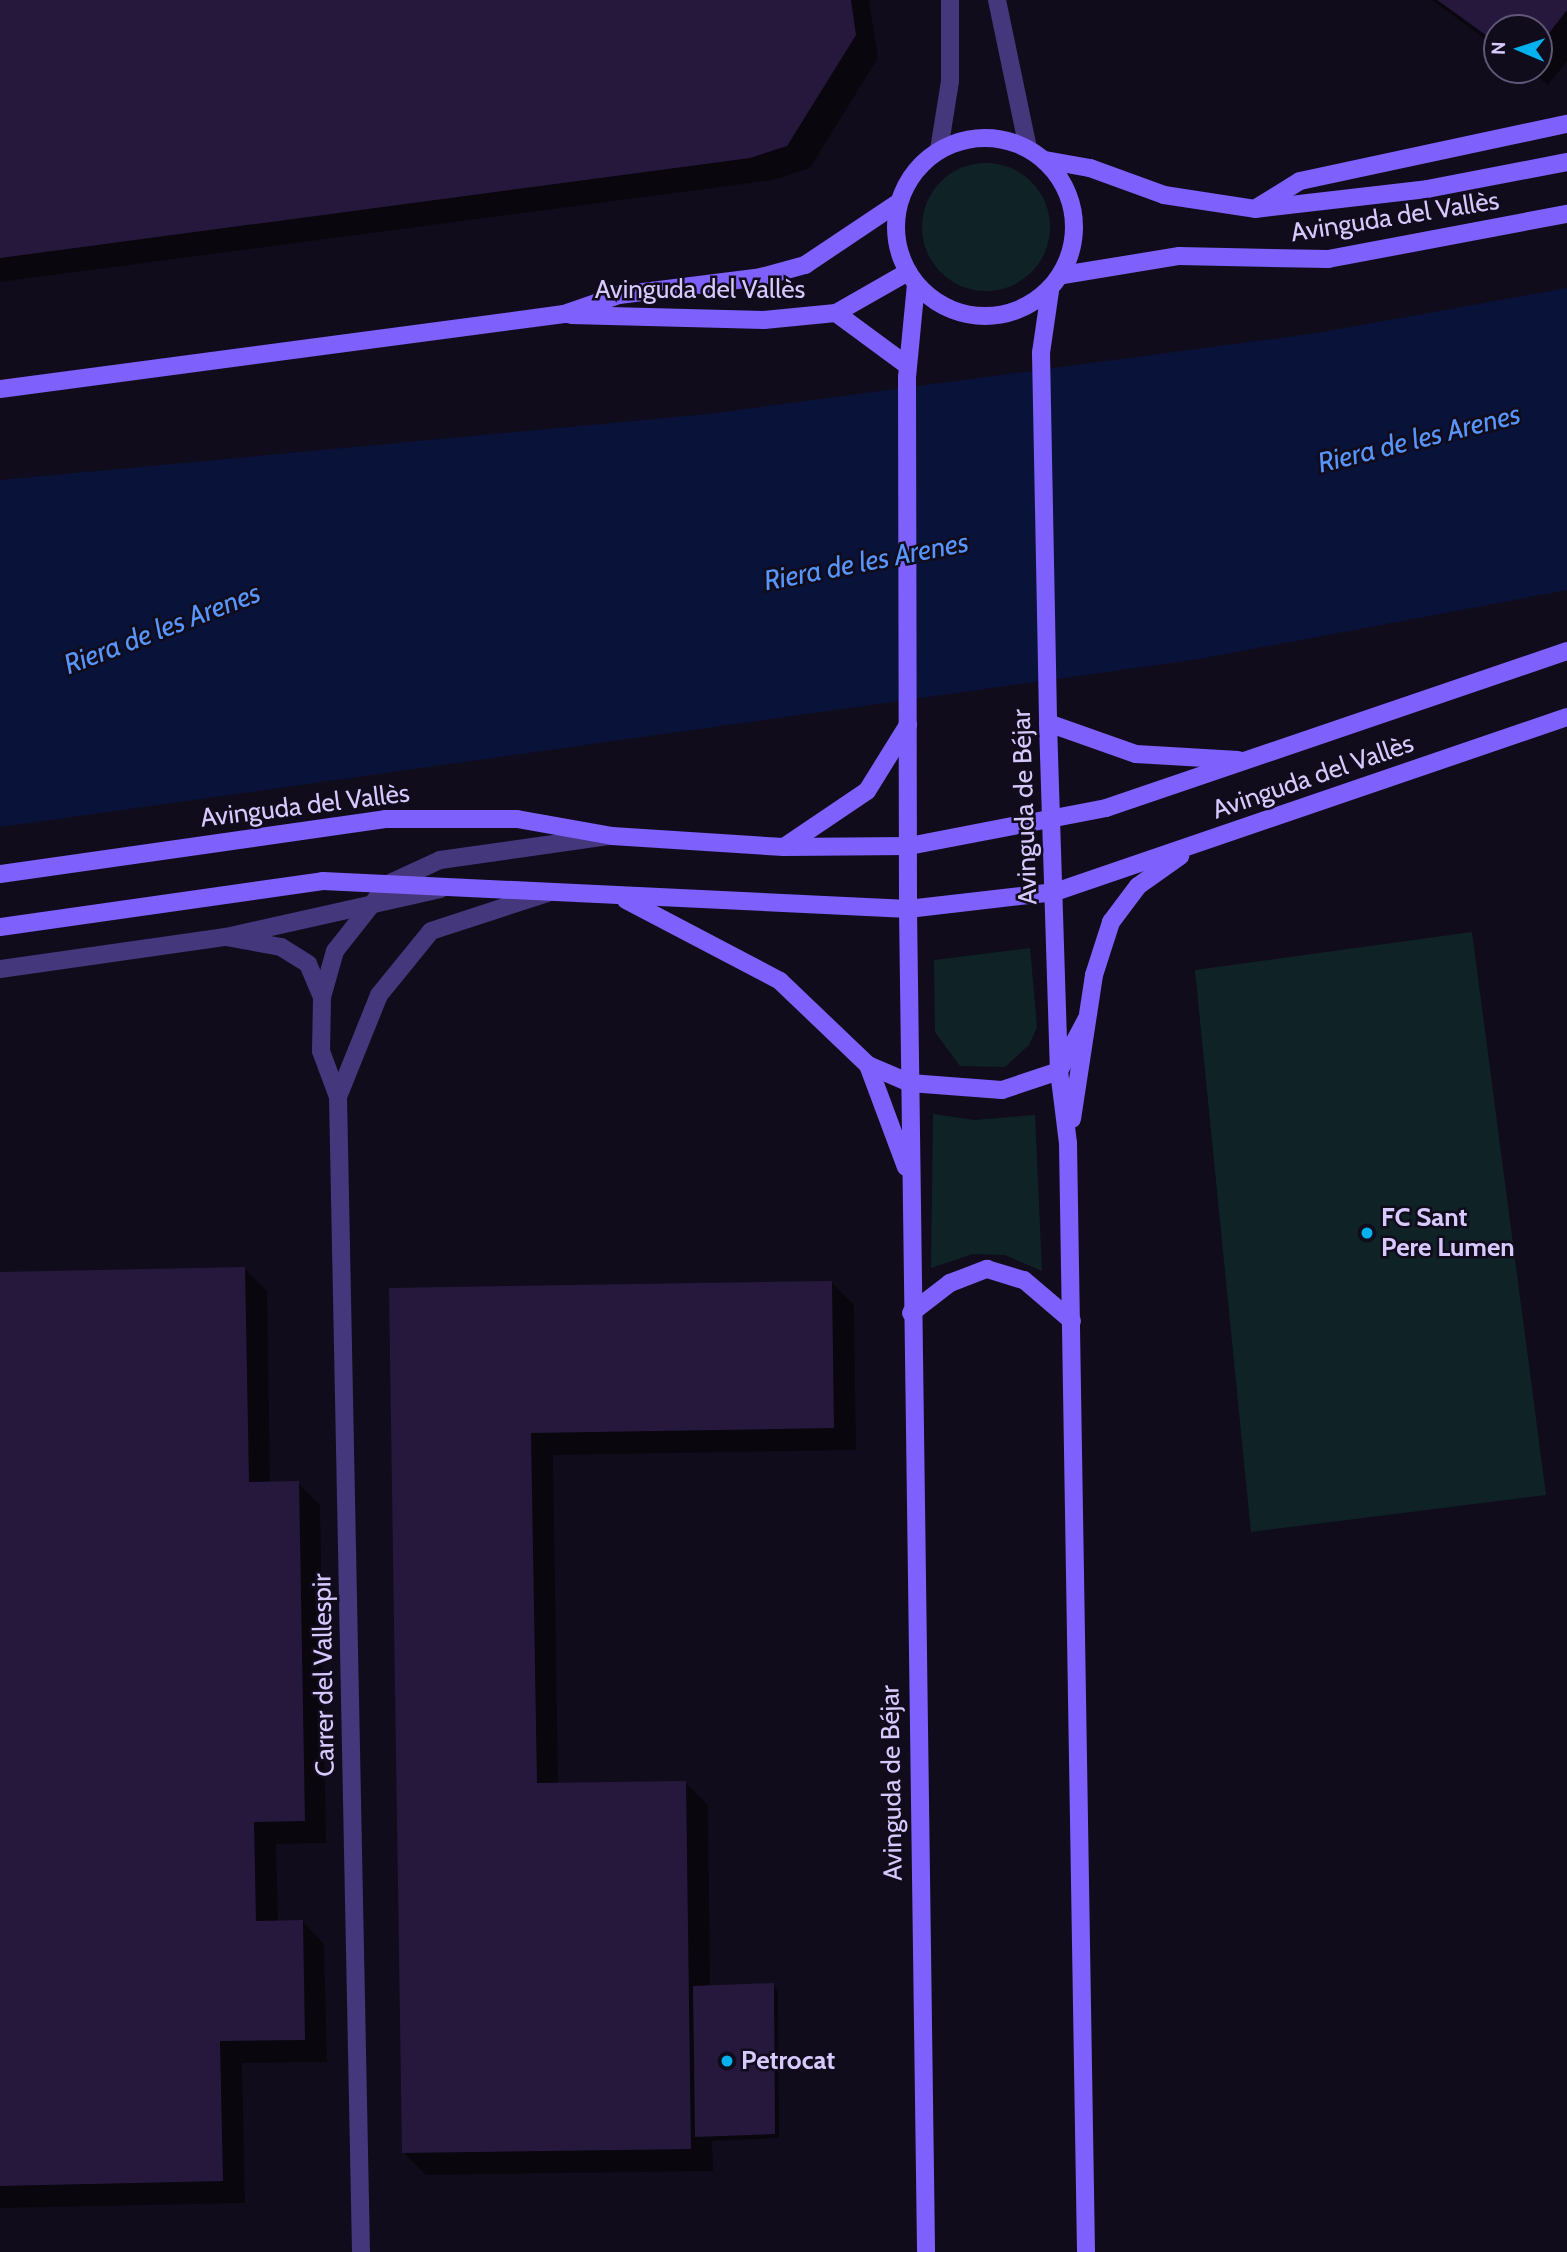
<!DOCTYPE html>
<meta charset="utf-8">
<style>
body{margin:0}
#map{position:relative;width:1567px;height:2252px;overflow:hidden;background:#110c1c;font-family:Cabin,sans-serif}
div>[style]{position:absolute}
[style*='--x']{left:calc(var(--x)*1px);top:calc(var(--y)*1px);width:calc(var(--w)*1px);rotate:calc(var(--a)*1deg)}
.green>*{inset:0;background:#0f2326}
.round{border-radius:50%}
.water>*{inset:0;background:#091238}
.shadow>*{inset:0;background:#0007}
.building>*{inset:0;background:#26183d}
.street>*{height:18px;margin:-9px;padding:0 9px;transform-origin:9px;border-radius:9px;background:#45377b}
.secondary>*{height:18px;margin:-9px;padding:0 9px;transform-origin:9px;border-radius:9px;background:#7e60fd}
.secondary>.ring{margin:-9px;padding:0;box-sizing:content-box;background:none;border:18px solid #7e60fd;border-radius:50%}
.dots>*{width:19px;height:19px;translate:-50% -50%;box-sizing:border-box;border:4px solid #110c1c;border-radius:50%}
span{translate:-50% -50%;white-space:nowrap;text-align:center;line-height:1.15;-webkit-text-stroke:5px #110c1c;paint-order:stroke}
.street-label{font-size:26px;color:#d7c8fe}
.poi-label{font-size:26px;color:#d7c8fe;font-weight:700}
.left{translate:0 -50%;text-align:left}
.water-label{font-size:28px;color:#5795fd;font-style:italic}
.north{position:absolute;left:1483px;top:14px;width:70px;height:70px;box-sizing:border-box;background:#110c1c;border:2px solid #605776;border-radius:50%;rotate:272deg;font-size:19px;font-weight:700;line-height:28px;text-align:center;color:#d7c8fe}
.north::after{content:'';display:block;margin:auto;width:24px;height:32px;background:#03b1ef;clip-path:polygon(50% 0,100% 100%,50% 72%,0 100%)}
</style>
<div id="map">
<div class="green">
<div class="round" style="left:922px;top:163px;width:128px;height:128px"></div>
<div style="clip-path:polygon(1472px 932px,1546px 1495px,1251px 1532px,1195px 970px)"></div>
<div style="clip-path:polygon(1030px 948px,1037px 1027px,1029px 1045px,1005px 1067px,960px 1066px,935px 1032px,934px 960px)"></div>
<div style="clip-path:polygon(933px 1114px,974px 1120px,1035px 1115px,1042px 1271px,1005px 1255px,973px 1254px,931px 1268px)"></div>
</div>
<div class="water">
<div style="clip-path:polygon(1567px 288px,1567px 590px,1199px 659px,0 827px,0 480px,708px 414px,1317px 333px)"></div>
</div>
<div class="shadow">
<div style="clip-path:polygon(0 0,869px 0,878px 58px,810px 168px,773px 180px,0 282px)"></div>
<div style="clip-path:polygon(1432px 0,1567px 0,1567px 61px,1548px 85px,1528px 70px,1539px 70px,1539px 28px,1497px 28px,1497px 48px)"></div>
<div style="clip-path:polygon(245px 1269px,267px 1291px,270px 1483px,298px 1483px,320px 1505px,326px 1843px,276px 1844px,278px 1922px,302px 1921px,324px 1944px,327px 2062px,242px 2063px,245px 2203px,0 2208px,0 1274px)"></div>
<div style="clip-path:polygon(832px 1283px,854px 1305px,856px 1450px,553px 1455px,558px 1785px,685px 1783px,708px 1805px,710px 1987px,773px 1985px,778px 1990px,779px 2138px,712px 2141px,713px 2171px,426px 2175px,404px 2153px,391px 1289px)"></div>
</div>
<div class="building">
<div style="clip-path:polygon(0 0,851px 0,856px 35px,787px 146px,750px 158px,0 258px)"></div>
<div style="clip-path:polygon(1437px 0,1567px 0,1567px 10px,1539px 46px,1539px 28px,1497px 28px,1497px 43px)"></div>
<div style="clip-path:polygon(245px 1267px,249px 1482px,299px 1481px,305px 1821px,254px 1822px,256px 1921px,303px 1920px,305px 2040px,220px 2041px,223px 2181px,0 2186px,0 1272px)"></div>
<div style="clip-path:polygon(832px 1281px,834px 1428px,531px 1433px,537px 1783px,686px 1781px,691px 2149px,402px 2153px,389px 1288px)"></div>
<div style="clip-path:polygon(774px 1983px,775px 2134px,695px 2137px,693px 1986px)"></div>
</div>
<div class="street">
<div style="--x:997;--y:0;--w:151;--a:78.2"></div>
<div style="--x:939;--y:150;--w:70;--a:-80.9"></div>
<div style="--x:950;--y:81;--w:81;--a:-90"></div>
<div style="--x:226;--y:937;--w:219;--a:-12.6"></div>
<div style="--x:0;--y:969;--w:228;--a:-8.1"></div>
<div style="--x:226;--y:937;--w:56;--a:10.3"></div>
<div style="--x:281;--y:947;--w:32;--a:32"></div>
<div style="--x:308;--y:964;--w:36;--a:67"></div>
<div style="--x:338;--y:1097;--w:110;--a:-68.1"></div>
<div style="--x:379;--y:995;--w:82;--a:-50.9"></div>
<div style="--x:431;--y:931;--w:122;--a:-18.1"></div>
<div style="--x:361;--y:2252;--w:1155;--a:-91.14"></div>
<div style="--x:338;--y:1097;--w:49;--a:-110.3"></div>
<div style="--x:321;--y:1051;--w:54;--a:-88.9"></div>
<div style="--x:322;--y:997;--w:48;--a:-74.2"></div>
<div style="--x:335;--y:951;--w:85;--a:-51.7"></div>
<div style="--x:388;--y:884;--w:57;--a:-24.8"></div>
<div style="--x:440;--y:860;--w:170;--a:-8.1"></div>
</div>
<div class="secondary">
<div class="ring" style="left:896px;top:138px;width:160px;height:160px"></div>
<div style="--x:1045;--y:160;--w:46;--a:10.1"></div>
<div style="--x:1090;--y:168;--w:79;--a:20"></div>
<div style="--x:1164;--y:195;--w:92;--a:8.7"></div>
<div style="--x:1255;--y:209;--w:173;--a:-6.6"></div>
<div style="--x:1427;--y:189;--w:143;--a:-10.9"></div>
<div style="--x:1258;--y:207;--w:49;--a:-31.8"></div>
<div style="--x:1300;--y:181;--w:273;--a:-12.1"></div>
<div style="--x:1063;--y:275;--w:118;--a:-9.3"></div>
<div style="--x:1179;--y:256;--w:149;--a:1.2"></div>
<div style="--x:1328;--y:259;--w:243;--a:-10.7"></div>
<div style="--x:916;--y:284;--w:93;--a:95.5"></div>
<div style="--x:907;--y:377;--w:532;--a:89.89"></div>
<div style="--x:908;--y:909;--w:1343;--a:89.23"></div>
<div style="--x:1050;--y:291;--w:63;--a:98.3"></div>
<div style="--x:1041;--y:353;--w:370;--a:88.9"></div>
<div style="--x:1048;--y:723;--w:348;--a:88.2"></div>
<div style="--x:1059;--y:1071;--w:73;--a:82.9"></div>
<div style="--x:1068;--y:1143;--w:1109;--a:89.07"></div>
<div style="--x:836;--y:313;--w:83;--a:-29.7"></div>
<div style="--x:571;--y:315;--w:193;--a:1.5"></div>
<div style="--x:764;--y:320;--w:72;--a:-5.6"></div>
<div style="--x:836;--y:313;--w:89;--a:36.4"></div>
<div style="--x:0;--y:389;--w:569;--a:-7.57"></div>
<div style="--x:564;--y:314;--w:58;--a:-19.1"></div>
<div style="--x:619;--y:295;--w:143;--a:-7.2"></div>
<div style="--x:761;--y:277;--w:46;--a:-15.3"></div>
<div style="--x:805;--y:265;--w:113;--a:-33.8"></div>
<div style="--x:1048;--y:723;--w:93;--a:19.4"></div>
<div style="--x:1136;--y:754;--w:102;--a:3.4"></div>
<div style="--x:784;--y:847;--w:100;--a:-34"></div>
<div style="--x:867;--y:791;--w:78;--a:-58.2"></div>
<div style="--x:0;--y:874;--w:389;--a:-8.1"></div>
<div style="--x:385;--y:819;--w:132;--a:0"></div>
<div style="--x:517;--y:819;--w:97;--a:10.1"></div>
<div style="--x:612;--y:836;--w:172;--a:3.7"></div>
<div style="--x:784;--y:847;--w:125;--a:-0.5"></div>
<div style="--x:909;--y:846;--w:201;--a:-10.9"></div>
<div style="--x:1106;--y:808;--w:487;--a:-18.8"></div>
<div style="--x:626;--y:900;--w:174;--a:27.7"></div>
<div style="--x:780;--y:981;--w:122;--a:43.7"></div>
<div style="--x:868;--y:1065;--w:46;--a:23.2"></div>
<div style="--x:910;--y:1083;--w:92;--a:4.4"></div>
<div style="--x:1002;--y:1090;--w:60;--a:-18.4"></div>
<div style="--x:1059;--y:1071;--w:58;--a:-62.1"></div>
<div style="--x:0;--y:927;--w:326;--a:-8.1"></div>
<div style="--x:323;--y:881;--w:586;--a:2.74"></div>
<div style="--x:908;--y:909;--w:148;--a:-6.6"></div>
<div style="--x:1055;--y:892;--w:541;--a:-18.87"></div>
<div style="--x:868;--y:1065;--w:109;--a:69.6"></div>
<div style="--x:1072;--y:1119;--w:146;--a:-81.3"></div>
<div style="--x:1094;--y:975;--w:56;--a:-72.2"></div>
<div style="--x:1111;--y:922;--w:45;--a:-53.1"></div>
<div style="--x:1138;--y:886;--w:52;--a:-35.5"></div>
<div style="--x:911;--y:1313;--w:49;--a:-37.6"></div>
<div style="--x:950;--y:1283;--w:40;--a:-21"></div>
<div style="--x:987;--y:1269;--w:39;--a:17"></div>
<div style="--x:1024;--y:1280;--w:63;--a:40.5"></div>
</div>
<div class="dots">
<div style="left:1367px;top:1233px;background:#03b1ef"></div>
<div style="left:727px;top:2061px;background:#03b1ef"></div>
</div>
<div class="street-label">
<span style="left:1395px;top:217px;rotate:-9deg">Avinguda del Vallès</span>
<span style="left:700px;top:290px">Avinguda del Vallès</span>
<span style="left:1313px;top:777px;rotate:-19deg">Avinguda del Vallès</span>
<span style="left:305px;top:806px;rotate:-7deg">Avinguda del Vallès</span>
<span style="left:1025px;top:807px;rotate:-92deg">Avinguda de Béjar</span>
<span style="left:324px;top:1675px;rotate:-91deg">Carrer del Vallespir</span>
<span style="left:892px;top:1783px;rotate:-91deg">Avinguda de Béjar</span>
</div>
<div class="poi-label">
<span class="left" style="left:1381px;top:1233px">FC Sant<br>Pere Lumen</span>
<span class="left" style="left:741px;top:2061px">Petrocat</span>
</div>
<div class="water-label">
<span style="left:1419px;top:438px;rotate:-14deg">Riera de les Arenes</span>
<span style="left:866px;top:561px;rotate:-11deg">Riera de les Arenes</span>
<span style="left:162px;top:628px;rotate:-21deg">Riera de les Arenes</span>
</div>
<div class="north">N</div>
</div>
